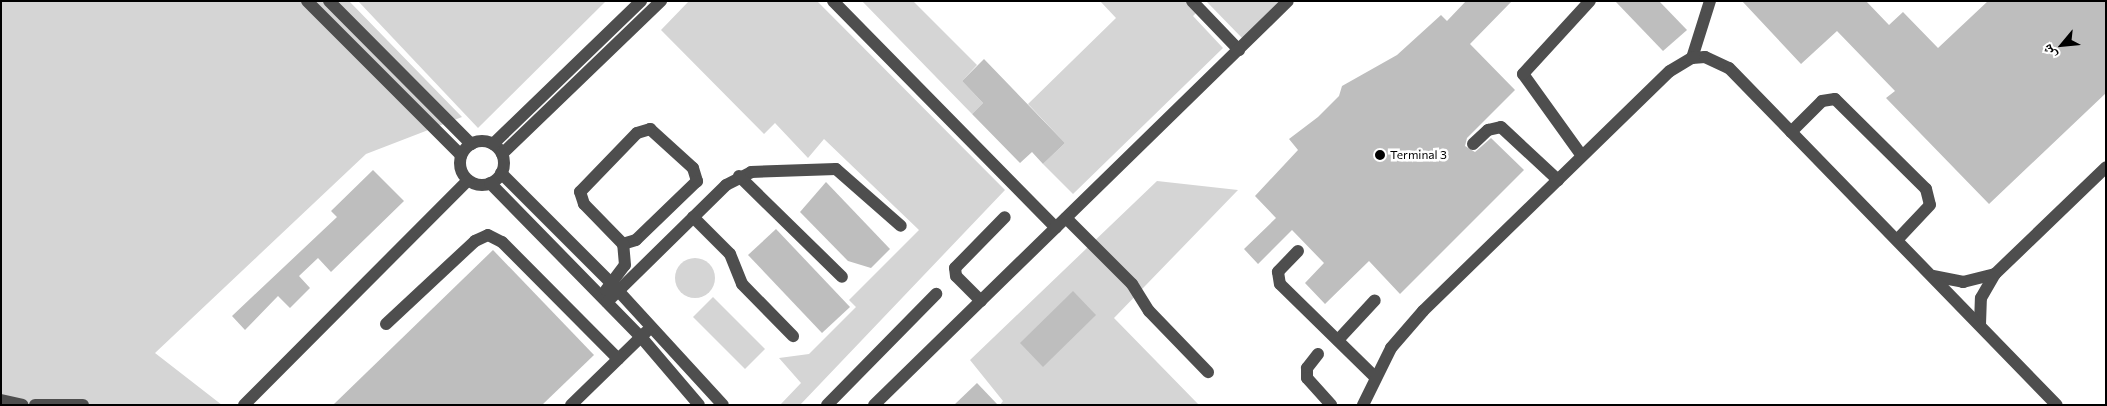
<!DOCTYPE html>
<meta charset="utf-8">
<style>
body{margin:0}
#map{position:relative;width:2107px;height:406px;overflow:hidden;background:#fff;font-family:Commissioner,"Noto Naskh Arabic",sans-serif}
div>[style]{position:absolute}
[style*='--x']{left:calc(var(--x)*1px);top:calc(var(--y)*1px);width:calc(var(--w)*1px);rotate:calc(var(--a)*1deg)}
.green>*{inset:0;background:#d5d5d5}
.round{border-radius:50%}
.building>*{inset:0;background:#bebebe}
.minor>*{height:12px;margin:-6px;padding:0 6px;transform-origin:6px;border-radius:6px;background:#4e4e4e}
.minor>.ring{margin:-6px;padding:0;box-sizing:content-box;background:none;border:12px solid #4e4e4e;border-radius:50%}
.dots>*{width:14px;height:14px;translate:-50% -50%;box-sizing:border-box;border:2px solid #fff;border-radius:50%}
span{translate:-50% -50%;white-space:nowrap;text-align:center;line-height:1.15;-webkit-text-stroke:5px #fff;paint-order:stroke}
.poi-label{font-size:12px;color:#000}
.left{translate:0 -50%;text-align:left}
.frame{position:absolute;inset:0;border:2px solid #000;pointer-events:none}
.north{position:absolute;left:2037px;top:20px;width:50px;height:50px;-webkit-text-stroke:4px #fff;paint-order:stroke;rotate:242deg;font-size:14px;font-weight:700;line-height:20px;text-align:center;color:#000}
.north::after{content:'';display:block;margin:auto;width:18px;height:22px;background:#000;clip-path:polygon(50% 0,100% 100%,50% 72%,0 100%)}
</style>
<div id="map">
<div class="green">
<div style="clip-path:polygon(1px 1px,349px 1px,462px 117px,366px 154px,155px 353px,222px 405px,1px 405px)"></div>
<div style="clip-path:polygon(358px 1px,606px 1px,478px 128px)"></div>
<div style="clip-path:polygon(689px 1px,817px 1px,1005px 190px,800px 405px,780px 405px,801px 383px,779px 358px,809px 354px,856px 307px,849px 300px,919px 230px,824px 139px,808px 158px,775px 123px,764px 134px,661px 30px)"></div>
<div style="clip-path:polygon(862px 1px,913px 1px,977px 65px,962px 81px,983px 103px,972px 114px)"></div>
<div style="clip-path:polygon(1100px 1px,1188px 1px,1198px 11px,1193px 16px,1223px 48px,1073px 194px,1043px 164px,1065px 143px,1028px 104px,1116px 18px)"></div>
<div style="clip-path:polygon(1206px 1px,1281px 1px,1243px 39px)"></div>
<div style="clip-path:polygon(1157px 181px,1238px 190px,1114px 318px,1199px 405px,1000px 405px,1003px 401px,970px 360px)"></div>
<div class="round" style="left:675px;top:258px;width:40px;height:40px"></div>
<div style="clip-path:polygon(713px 297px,765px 349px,745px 369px,693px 317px)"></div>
</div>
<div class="building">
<div style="clip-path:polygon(1466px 1px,1512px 1px,1470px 44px,1515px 90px,1467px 138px,1465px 146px,1475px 152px,1491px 138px,1524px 170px,1400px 294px,1369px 261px,1325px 304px,1305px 283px,1324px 263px,1292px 230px,1258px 264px,1244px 249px,1276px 218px,1255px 196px,1298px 150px,1289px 139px,1318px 117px,1339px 96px,1342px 86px,1397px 55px,1441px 15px,1447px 21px)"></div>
<div style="clip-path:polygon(1615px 1px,1659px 1px,1687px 30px,1663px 51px)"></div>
<div style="clip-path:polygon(1742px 1px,1866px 1px,1889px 25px,1903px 12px,1938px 48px,1988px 1px,2106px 1px,2106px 93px,1989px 204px,1886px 98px,1895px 91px,1837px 31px,1801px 64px)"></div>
<div style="clip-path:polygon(984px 59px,1065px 143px,1043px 164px,1032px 152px,1020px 163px,972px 114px,983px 103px,962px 81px)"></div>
<div style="clip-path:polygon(373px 170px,404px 201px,331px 272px,318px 258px,299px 276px,310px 288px,290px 308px,278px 296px,245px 330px,232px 316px,337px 217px,331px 211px)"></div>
<div style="clip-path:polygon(826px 182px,890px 249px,871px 268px,848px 261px,800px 212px)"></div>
<div style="clip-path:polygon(776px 229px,850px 307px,822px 333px,748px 255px)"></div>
<div style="clip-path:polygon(493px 250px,594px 355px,542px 405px,333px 405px)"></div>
<div style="clip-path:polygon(1073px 291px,1096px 315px,1043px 367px,1020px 343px)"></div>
<div style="clip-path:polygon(977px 383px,998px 405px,954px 405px)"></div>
</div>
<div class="minor">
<div style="--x:307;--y:1;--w:218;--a:45"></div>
<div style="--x:329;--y:1;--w:202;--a:45.2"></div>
<div style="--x:833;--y:1;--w:318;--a:45.5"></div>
<div style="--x:1192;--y:1;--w:68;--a:46.2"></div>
<div style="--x:1692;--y:58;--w:60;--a:-72.5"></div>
<div style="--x:650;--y:129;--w:58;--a:42.2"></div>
<div style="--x:693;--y:168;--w:14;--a:73"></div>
<div style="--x:697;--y:181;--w:85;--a:136"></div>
<div style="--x:636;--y:240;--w:14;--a:163"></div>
<div style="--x:623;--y:244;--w:56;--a:-134.3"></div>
<div style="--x:584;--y:204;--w:13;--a:-108"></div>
<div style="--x:580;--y:192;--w:82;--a:-46"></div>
<div style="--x:637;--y:133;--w:14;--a:-17"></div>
<div style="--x:1791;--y:132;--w:44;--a:-45"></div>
<div style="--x:1822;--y:101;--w:13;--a:-9"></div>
<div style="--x:1835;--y:99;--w:128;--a:44.7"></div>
<div style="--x:1926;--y:189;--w:16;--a:76"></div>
<div style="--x:1930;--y:205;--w:48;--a:133.3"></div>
<div class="ring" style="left:460px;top:141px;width:32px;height:32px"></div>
<div style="--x:493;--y:144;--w:206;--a:-44"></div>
<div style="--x:1473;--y:144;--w:21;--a:-43"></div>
<div style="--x:1488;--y:130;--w:13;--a:-13"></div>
<div style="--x:1501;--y:127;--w:78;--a:42.9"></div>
<div style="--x:502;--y:154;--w:221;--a:-43.9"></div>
<div style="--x:1582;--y:156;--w:101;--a:-125.7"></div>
<div style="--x:1523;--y:74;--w:99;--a:-47.5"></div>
<div style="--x:501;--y:173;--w:157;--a:45"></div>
<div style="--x:612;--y:284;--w:164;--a:47.5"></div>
<div style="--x:739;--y:176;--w:144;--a:44.4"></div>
<div style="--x:490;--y:183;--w:216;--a:45.6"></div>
<div style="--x:641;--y:337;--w:89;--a:49.5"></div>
<div style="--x:693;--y:217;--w:52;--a:45"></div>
<div style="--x:730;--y:254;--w:32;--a:68"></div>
<div style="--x:742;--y:284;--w:73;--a:45.6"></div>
<div style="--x:1066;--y:218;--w:93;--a:45"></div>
<div style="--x:1132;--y:284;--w:32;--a:58"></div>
<div style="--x:1149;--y:311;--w:85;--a:46"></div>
<div style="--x:1298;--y:251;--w:29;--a:134"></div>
<div style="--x:1278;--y:272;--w:12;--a:81"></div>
<div style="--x:1280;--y:284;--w:134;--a:44.4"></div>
<div style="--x:1933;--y:276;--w:31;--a:11"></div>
<div style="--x:1963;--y:282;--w:33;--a:-14"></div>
<div style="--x:1995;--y:274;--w:154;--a:-43.9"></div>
<div style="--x:606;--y:290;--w:31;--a:-53"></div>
<div style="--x:625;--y:265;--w:21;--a:-95"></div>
<div style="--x:981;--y:301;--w:35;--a:-135"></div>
<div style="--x:956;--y:276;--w:8;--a:-97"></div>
<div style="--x:955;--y:268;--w:71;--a:-45.6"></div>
<div style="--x:607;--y:302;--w:167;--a:-44.5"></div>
<div style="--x:726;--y:185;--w:28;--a:-27"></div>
<div style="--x:751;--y:172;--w:85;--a:-2"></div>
<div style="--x:836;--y:169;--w:86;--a:41.2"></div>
<div style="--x:386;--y:324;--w:122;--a:-43"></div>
<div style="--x:475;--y:241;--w:14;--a:-25"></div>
<div style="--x:488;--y:235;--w:16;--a:27"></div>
<div style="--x:502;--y:242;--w:165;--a:45.2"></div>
<div style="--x:1980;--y:324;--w:26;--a:-88"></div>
<div style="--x:1981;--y:298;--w:28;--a:-60"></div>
<div style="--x:1338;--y:340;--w:54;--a:-47.2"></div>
<div style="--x:1318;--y:354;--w:18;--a:128"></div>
<div style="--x:1307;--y:368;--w:10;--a:90"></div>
<div style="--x:1307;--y:378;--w:36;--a:48"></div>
<div style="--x:1;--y:400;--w:22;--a:13"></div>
<div style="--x:35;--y:405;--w:48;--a:0"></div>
<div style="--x:244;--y:405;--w:317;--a:-45.1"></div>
<div style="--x:571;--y:405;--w:105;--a:-44.2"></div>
<div style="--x:827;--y:405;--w:156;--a:-45.5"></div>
<div style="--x:874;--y:405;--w:578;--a:-44.3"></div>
<div style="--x:1363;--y:405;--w:64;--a:-63.8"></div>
<div style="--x:1391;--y:348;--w:49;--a:-49.1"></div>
<div style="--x:1423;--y:311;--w:344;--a:-44.2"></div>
<div style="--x:1670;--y:71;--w:26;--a:-31"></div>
<div style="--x:1692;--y:58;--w:13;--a:-4"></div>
<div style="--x:1705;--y:57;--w:26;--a:25"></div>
<div style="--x:1729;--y:68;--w:470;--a:45.8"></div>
</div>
<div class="dots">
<div style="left:1380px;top:155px;background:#000"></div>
</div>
<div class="poi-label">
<span class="left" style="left:1390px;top:155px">Terminal 3</span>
</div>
<div class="frame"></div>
<div class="north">ش</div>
</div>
